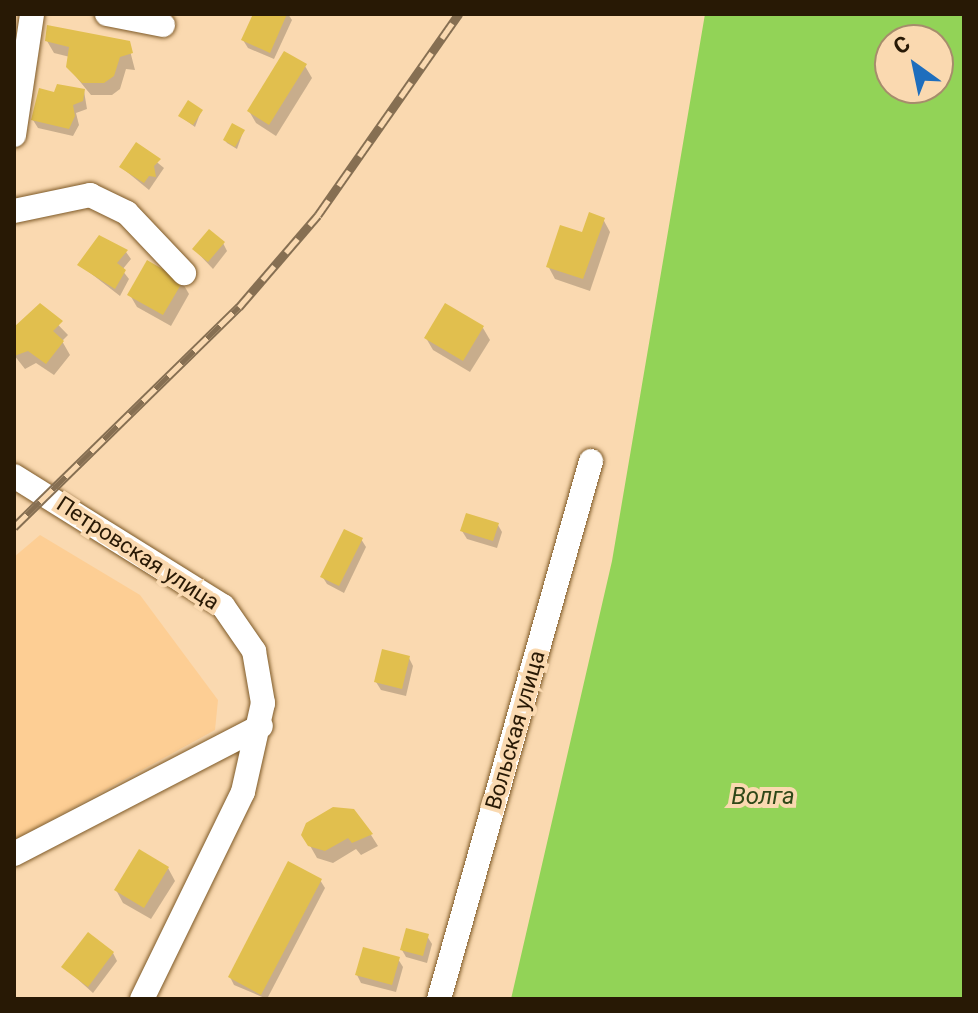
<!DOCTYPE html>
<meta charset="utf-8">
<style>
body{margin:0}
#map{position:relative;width:978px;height:1013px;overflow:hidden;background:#fad9b0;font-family:Roboto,sans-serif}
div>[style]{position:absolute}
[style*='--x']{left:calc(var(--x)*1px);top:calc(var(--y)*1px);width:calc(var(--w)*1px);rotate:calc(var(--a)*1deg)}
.built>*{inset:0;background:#fdce94}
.water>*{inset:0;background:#92d357}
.shadow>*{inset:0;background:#0003}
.building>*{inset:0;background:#e1bf4e}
.roads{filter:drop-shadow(0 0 2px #7d5927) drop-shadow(0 0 2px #7d5927)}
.minor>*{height:24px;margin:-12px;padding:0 12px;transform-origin:12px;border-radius:12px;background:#fff}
.rail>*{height:9px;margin-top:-4.5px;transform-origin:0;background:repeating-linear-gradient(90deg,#fad9b0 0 18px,#866f52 0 36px);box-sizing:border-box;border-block:2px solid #866f52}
span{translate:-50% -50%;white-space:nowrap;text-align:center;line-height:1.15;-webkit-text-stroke:8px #fad9b0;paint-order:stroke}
.street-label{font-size:22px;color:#281905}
.water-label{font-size:24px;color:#2f4818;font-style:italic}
.frame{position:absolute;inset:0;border:16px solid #281905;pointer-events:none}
.north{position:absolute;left:874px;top:24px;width:80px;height:80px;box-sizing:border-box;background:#fad9b0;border:2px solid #a68c6c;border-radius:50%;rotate:327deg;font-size:22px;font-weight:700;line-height:32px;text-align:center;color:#281905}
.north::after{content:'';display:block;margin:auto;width:28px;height:36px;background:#1e6ebd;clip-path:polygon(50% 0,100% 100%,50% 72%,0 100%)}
</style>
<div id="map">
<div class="built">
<div style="clip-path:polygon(40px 535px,140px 595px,218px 700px,215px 730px,14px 840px,14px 557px)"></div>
</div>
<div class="water">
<div style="clip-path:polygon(evenodd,705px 14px,964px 14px,964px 999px,511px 999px,612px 561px,705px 14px,890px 40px,938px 40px,938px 88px,890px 88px,890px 40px)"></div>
</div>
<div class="shadow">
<div style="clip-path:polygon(255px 14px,288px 14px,292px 20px,274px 59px,248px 48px,243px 40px)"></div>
<div style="clip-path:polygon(47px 41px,128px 43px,135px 70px,126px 69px,120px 89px,112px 95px,91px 95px,68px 67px,70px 57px,54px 53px)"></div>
<div style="clip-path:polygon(305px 66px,312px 78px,276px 136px,256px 123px,249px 111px)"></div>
<div style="clip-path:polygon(84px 91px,87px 109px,76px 113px,79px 125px,73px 136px,38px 128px,33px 120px,55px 95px)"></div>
<div style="clip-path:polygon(201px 111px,195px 127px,180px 116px)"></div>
<div style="clip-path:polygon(243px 132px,237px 149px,227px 143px,225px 140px)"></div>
<div style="clip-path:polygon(136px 145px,164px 168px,149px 190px,121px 167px)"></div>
<div style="clip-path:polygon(603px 219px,610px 232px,590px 291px,555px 279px,548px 266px)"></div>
<div style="clip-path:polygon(223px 243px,227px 251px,213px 269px,194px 249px)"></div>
<div style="clip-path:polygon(126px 252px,131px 259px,122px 270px,129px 279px,120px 296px,80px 265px)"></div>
<div style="clip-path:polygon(182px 282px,189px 294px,171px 326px,137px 307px,130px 295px)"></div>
<div style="clip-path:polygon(40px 306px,68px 335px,62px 341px,70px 355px,54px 375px,36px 363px,25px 369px,14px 355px,14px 330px)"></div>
<div style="clip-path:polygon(483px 328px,490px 340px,470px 372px,433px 350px,426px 338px)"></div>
<div style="clip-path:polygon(498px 525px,502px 532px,497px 548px,467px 539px,462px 531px)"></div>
<div style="clip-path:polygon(361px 539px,366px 547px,344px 593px,327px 584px,322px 576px)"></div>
<div style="clip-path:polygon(409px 658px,413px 666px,406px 696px,381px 690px,376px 682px)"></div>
<div style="clip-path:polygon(304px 835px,371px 835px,378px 846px,361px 855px,356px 849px,333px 863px,317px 858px)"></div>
<div style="clip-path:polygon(168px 868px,175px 881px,151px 919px,123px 903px,116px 890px)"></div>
<div style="clip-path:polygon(320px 880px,325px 888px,267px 999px,234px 985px,230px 977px)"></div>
<div style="clip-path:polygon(427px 936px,432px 944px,427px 963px,406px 957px,402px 950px)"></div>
<div style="clip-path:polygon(113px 953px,117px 961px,93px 993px,64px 967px)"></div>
<div style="clip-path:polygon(398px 959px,403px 967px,396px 992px,361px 983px,357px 975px)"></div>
</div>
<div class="building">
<div style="clip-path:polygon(253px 14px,287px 14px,270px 53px,241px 40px)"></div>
<div style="clip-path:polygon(47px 25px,130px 41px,133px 53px,120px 57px,114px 76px,104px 83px,82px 83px,66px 67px,69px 47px,45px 41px)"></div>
<div style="clip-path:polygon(284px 51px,307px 64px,269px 125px,247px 111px)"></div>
<div style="clip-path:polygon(57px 84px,85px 89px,83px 101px,73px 105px,75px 116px,69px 129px,31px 120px,39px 88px,54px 92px)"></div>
<div style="clip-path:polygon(188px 100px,203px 110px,193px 125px,178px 116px)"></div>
<div style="clip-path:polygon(232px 123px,245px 130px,235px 147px,223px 140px)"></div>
<div style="clip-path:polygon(136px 142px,161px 159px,154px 166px,156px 177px,149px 176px,144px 183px,119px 167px)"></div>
<div style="clip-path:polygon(589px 212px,605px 218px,583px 279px,546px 267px,560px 225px,582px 232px)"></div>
<div style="clip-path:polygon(209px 229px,225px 242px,208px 262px,192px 249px)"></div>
<div style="clip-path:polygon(99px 235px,128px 250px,117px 263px,126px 270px,115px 289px,77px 265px)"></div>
<div style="clip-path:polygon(147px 260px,183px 281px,163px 315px,127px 295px)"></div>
<div style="clip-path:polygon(40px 303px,63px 321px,53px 331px,64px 341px,46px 364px,28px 351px,14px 356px,14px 327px)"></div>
<div style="clip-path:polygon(445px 303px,484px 326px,463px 361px,424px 338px)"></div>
<div style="clip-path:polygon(466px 513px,499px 523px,493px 541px,460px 531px)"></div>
<div style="clip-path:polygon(344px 529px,363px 538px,339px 586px,320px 577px)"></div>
<div style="clip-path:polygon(382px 649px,410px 656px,402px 689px,374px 682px)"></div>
<div style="clip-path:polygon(333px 807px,354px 809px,373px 834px,352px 843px,348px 838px,325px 851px,308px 846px,301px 835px,306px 823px)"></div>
<div style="clip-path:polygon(139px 849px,169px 867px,144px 908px,114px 890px)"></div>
<div style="clip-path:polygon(288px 861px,322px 879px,261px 995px,228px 977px)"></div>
<div style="clip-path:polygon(406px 928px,429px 934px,423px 956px,400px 950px)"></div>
<div style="clip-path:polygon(88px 932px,114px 952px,88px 987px,61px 967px)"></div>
<div style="clip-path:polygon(363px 947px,400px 957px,392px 985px,355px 975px)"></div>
</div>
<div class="roads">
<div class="minor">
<div style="--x:107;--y:14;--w:57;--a:11.1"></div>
<div style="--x:14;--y:135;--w:122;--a:-81.5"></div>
<div style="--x:14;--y:211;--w:78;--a:-11.9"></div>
<div style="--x:90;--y:195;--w:41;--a:25.9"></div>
<div style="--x:127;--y:213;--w:83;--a:46.5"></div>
<div style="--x:14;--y:476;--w:246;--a:31.9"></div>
<div style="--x:223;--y:606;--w:55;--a:55.4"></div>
<div style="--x:254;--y:651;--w:53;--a:80.2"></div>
<div style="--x:263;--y:703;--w:91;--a:102.7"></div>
<div style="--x:243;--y:792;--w:230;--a:116"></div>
<div style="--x:14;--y:854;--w:278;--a:-27.4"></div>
<div style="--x:439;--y:999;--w:559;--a:-74.22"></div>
</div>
</div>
<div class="rail">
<div style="--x:14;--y:527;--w:315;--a:-44.4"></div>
<div style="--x:239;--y:307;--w:121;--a:-49.3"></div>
<div style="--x:318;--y:215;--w:246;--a:-55"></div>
</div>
<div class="street-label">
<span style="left:138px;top:553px;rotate:33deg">Петровская улица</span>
<span style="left:515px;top:730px;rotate:-74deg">Вольская улица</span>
</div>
<div class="water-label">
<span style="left:763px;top:797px">Волга</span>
</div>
<div class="frame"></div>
<div class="north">С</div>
</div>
